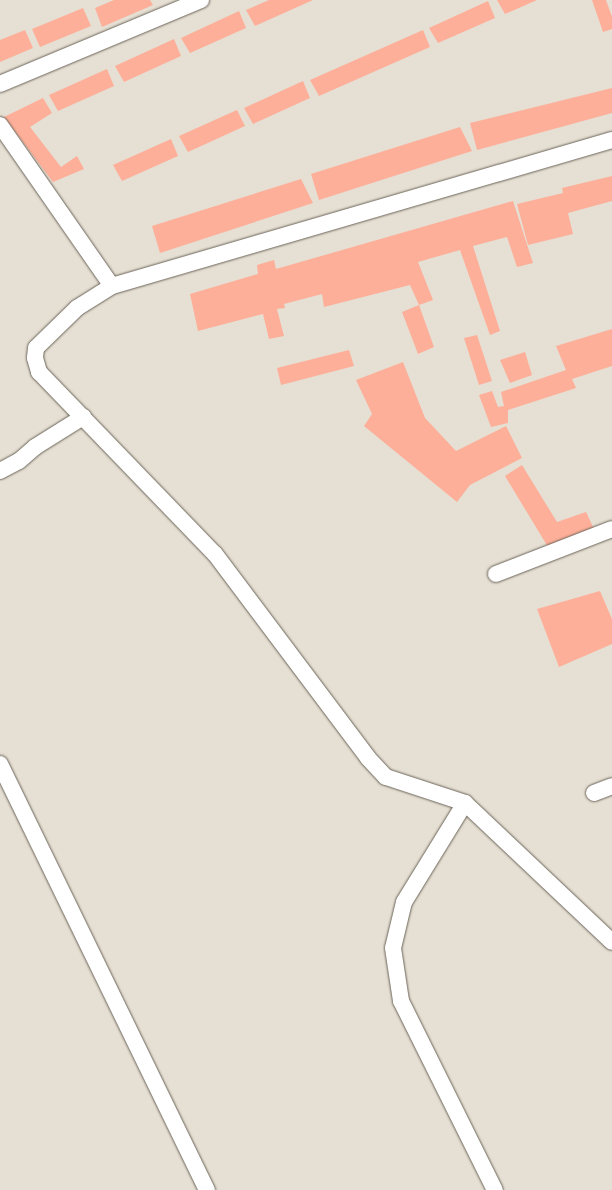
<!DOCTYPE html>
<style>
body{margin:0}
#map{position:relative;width:612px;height:1190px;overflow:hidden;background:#e6dfd3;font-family:"Fira Sans Condensed",sans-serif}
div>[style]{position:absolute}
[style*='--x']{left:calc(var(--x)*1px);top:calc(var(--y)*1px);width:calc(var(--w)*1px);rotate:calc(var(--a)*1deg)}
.building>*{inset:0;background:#fdaf99}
.roads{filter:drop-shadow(0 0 1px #6a6459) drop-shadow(0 0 1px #6a6459)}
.minor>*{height:16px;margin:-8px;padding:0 8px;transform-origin:8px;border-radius:8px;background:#fff}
span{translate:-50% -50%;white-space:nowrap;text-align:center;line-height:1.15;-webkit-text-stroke:4px #f3ede0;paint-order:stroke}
</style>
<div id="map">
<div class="building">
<div style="clip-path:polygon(114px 0,150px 0,153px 5px,102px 27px,95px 8px)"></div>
<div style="clip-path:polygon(269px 0,313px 0,255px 26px,246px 10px)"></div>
<div style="clip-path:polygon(497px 0,537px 0,505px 14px)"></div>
<div style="clip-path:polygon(592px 0,606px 0,612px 17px,612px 29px,603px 32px)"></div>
<div style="clip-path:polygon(488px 1px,495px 18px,438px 43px,429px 28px)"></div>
<div style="clip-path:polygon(83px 8px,91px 26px,40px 47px,32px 29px)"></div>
<div style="clip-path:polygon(239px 11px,246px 28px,190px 53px,181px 38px)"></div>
<div style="clip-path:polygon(25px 30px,33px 48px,0 62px,0 40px)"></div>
<div style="clip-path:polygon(423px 30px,430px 47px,319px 96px,310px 80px)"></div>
<div style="clip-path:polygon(174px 39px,181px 56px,124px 82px,115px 66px)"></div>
<div style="clip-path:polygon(107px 69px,114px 86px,58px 111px,49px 95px)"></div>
<div style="clip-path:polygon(303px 81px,310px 98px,253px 124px,244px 108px)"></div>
<div style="clip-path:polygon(612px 88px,612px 113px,477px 150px,470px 123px)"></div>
<div style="clip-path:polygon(43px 98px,52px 113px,30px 127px,61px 167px,77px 156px,84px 169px,53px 182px,4px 117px)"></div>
<div style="clip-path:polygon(237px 110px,245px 126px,188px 152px,179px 136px)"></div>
<div style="clip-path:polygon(460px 127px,472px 151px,319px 200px,311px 174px)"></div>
<div style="clip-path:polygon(171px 139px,178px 156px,122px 181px,113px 165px)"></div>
<div style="clip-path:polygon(612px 176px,612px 201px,568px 213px,573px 234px,528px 245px,517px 204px,563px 193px,562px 188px)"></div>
<div style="clip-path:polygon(301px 179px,313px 203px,160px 253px,152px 226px)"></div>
<div style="clip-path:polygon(513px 201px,533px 263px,517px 267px,507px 237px,473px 246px,500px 331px,490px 335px,460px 250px,418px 262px,433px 300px,419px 305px,434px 347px,418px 354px,402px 312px,419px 305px,410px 285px,324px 307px,322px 294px,284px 304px,285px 308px,277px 309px,284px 336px,269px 339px,263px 314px,198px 331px,190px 294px,258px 274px,257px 265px,274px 260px,276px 269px)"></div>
<div style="clip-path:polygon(612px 329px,612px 366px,572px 379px,576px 388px,508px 410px,508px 423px,491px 427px,479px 395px,492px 391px,498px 407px,504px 406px,501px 392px,566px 370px,556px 346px)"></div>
<div style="clip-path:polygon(477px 335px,492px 381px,479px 385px,464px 338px)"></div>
<div style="clip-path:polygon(349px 350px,354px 366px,281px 385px,277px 368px)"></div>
<div style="clip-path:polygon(525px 352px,532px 375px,510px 383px,500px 360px)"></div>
<div style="clip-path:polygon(403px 362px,425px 418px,456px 451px,506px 426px,522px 458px,470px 485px,457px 502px,364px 426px,372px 414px,356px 380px)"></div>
<div style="clip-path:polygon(522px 465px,557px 522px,586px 512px,594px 529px,548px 547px,505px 476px)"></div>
<div style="clip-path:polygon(600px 591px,612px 619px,612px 644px,559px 667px,537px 609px)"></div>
</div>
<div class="roads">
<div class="minor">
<div style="--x:0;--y:84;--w:218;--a:-22.7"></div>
<div style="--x:0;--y:125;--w:196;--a:55.2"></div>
<div style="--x:612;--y:140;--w:521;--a:163.72"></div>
<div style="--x:112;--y:286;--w:41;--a:147.8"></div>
<div style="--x:77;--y:308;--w:57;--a:135.7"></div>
<div style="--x:36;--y:348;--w:10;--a:96"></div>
<div style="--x:35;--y:358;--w:15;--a:74"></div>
<div style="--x:39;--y:372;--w:253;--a:46"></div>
<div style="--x:215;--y:554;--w:255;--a:53.1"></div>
<div style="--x:368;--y:758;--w:26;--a:47"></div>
<div style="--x:386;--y:777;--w:83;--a:18.2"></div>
<div style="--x:465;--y:803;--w:202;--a:43.4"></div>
<div style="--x:0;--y:471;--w:21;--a:-28"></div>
<div style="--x:19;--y:461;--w:21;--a:-41"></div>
<div style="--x:35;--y:447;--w:57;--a:-32"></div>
<div style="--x:496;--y:574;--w:124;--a:-21.2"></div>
<div style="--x:0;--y:764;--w:474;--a:64.1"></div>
<div style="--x:594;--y:793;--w:19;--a:-21"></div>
<div style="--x:465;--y:803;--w:116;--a:121.6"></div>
<div style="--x:404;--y:902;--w:47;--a:103.4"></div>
<div style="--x:393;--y:948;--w:54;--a:81.4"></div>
<div style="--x:401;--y:1001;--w:211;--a:63.6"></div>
</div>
</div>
</div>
